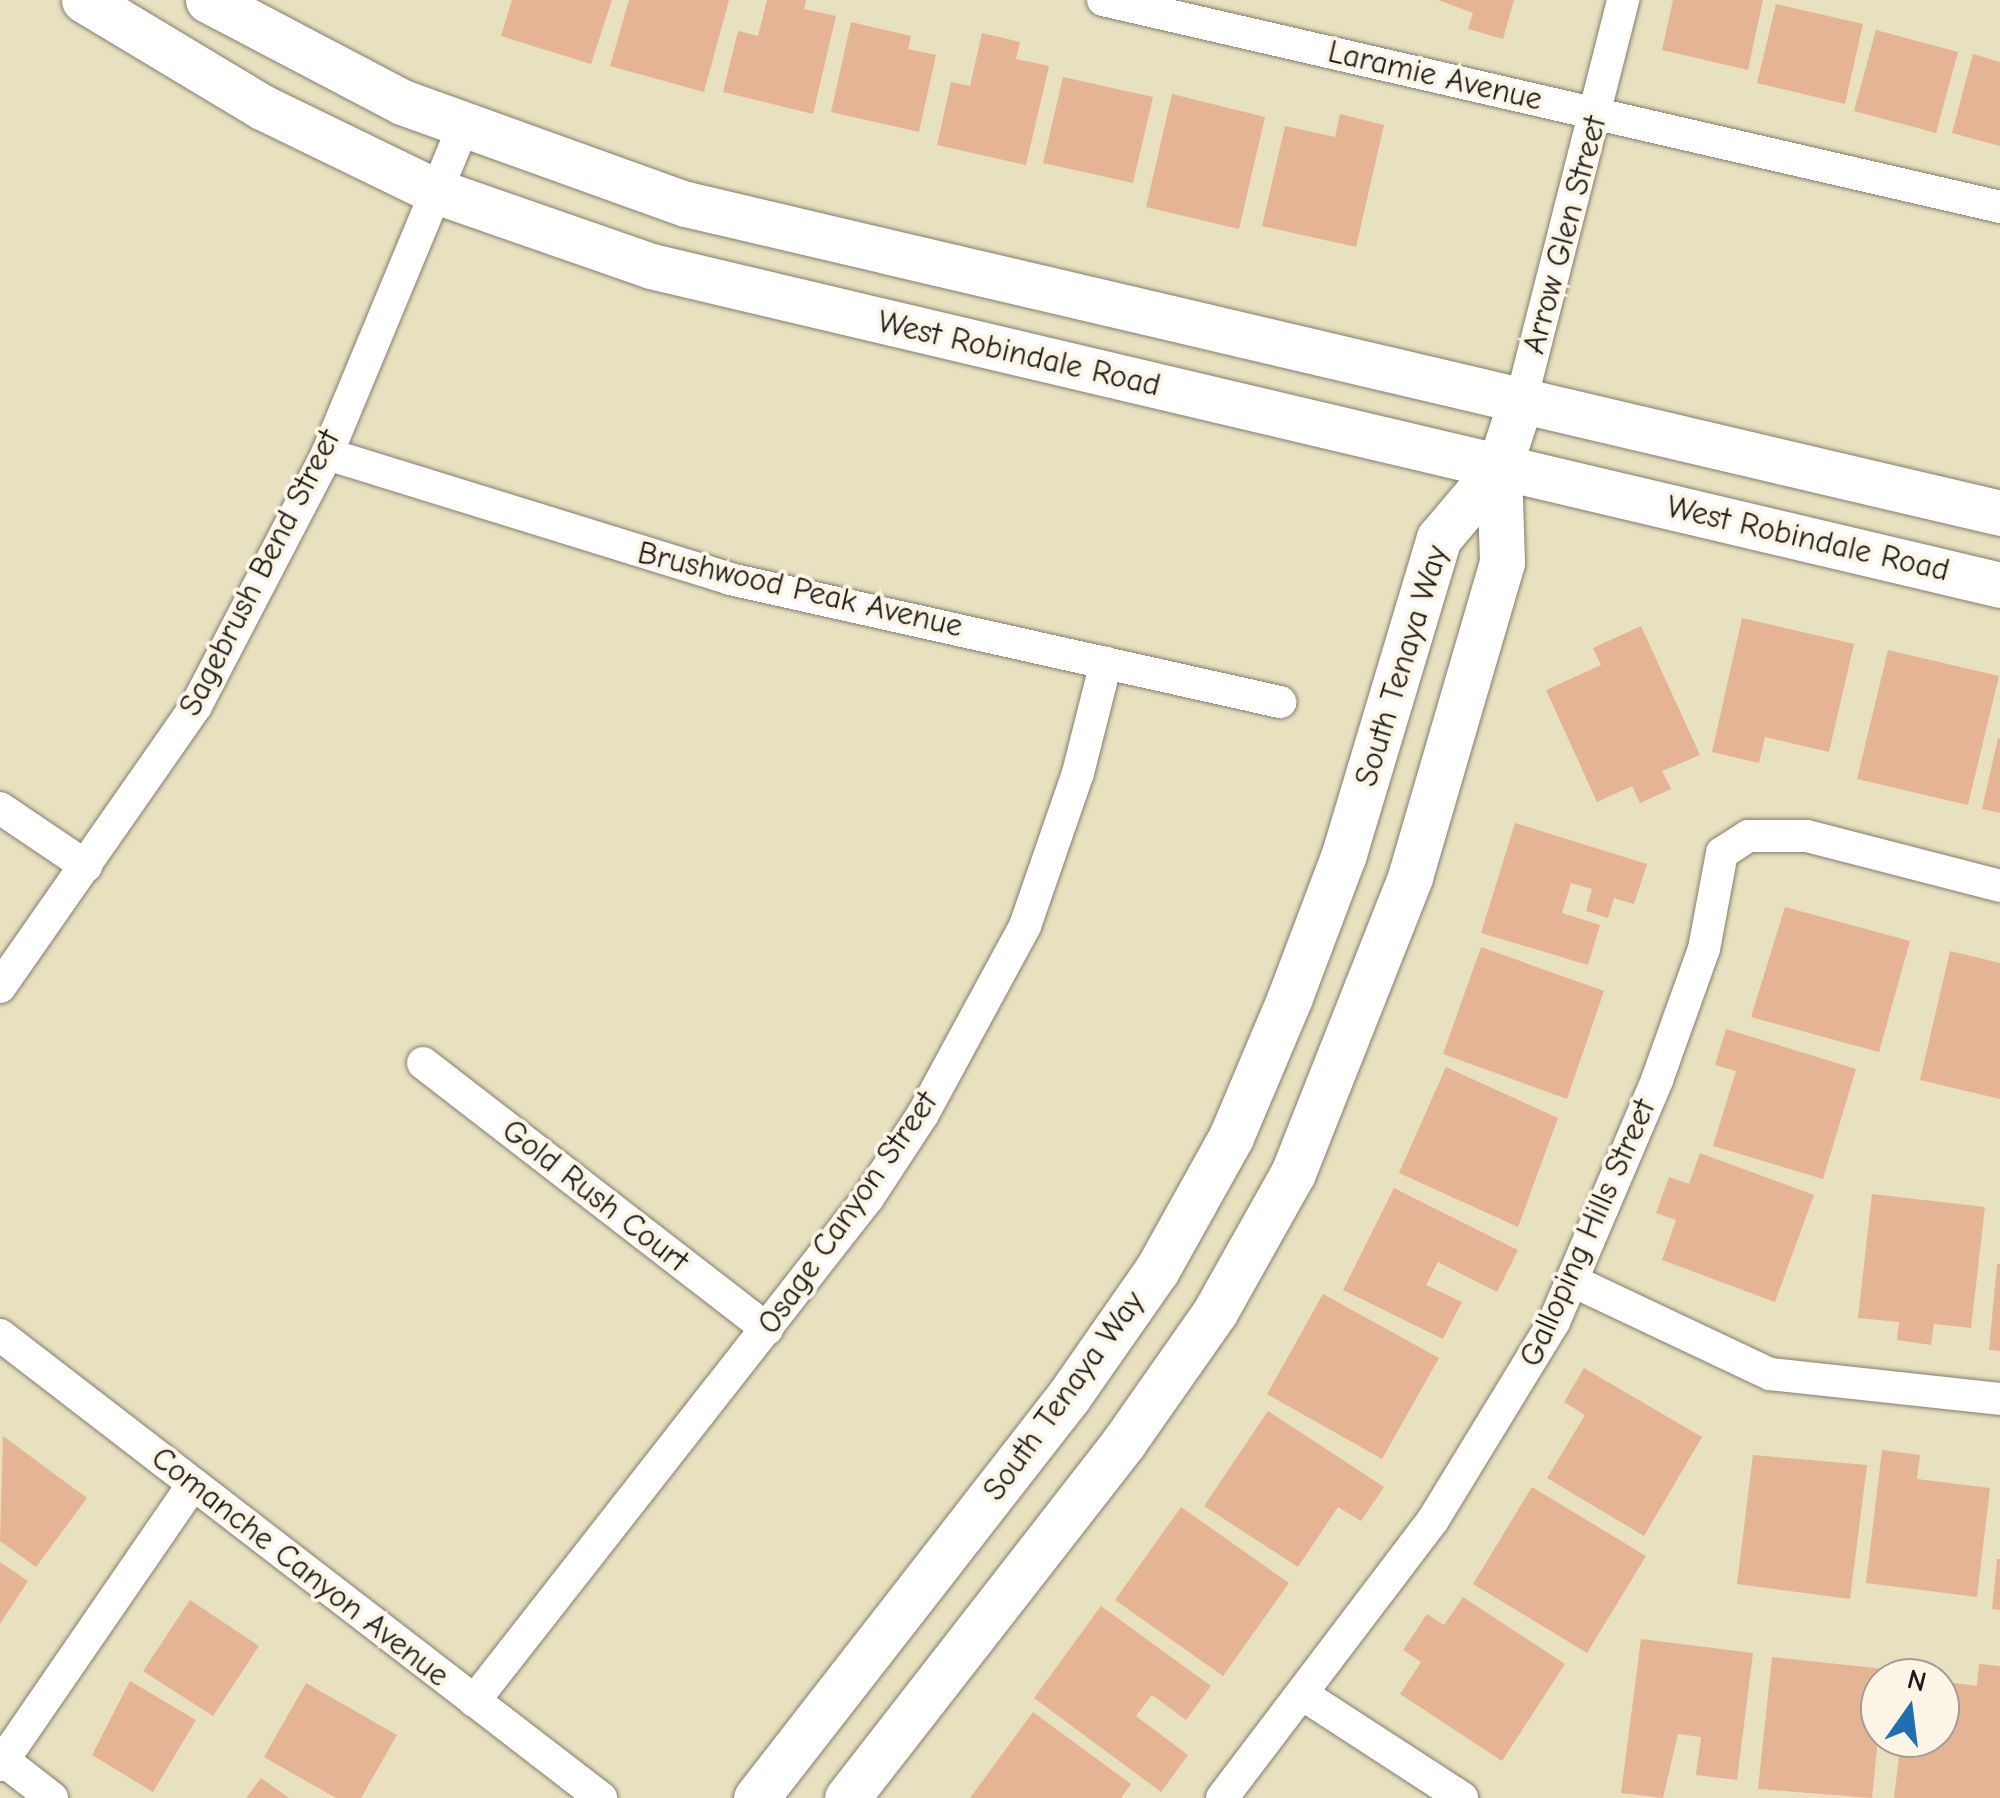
<!DOCTYPE html>
<style>
body{margin:0}
#map{position:relative;width:2000px;height:1798px;overflow:hidden;background:#e8e1bf;font-family:"Comic Neue",sans-serif}
div>[style]{position:absolute}
[style*='--x']{left:calc(var(--x)*1px);top:calc(var(--y)*1px);width:calc(var(--w)*1px);rotate:calc(var(--a)*1deg)}
.building>*{inset:0;background:#e5b494}
.roads{filter:drop-shadow(0 0 2px #827e6e) drop-shadow(0 0 2px #827e6e)}
.street>*{height:32px;margin:-16px;padding:0 16px;transform-origin:16px;border-radius:16px;background:#fff}
.secondary>*{height:45px;margin:-22.5px;padding:0 22.5px;transform-origin:22.5px;border-radius:22.5px;background:#fff}
span{translate:-50% -50%;white-space:nowrap;text-align:center;line-height:1.15;-webkit-text-stroke:8px #fcf5e5;paint-order:stroke}
.street-label{font-size:32px;color:#1c1c1c}
.north{position:absolute;left:1860px;top:1658px;width:100px;height:100px;box-sizing:border-box;background:#fcf5e5;border:2px solid #a29e95;border-radius:50%;rotate:14deg;font-size:28px;font-weight:700;line-height:40px;text-align:center;color:#1c1c1c}
.north::after{content:'';display:block;margin:auto;width:35px;height:45px;background:#1f6fb2;clip-path:polygon(50% 0,100% 100%,50% 72%,0 100%)}
</style>
<div id="map">
<div class="building">
<div style="clip-path:polygon(512px 0,612px 0,591px 64px,501px 36px)"></div>
<div style="clip-path:polygon(629px 0,729px 0,704px 92px,610px 66px)"></div>
<div style="clip-path:polygon(767px 0,806px 0,804px 9px,836px 16px,813px 114px,723px 92px,738px 31px,758px 36px)"></div>
<div style="clip-path:polygon(1438px 0,1514px 0,1503px 39px,1468px 29px,1473px 13px)"></div>
<div style="clip-path:polygon(1673px 0,1763px 0,1748px 70px,1662px 50px)"></div>
<div style="clip-path:polygon(1776px 4px,1863px 24px,1845px 104px,1757px 83px)"></div>
<div style="clip-path:polygon(851px 22px,911px 36px,908px 49px,936px 55px,919px 132px,831px 112px)"></div>
<div style="clip-path:polygon(1876px 30px,1958px 52px,1936px 133px,1854px 111px)"></div>
<div style="clip-path:polygon(982px 33px,1020px 42px,1016px 59px,1049px 66px,1026px 165px,937px 145px,951px 82px,970px 86px)"></div>
<div style="clip-path:polygon(1973px 54px,2000px 62px,2000px 146px,1952px 133px)"></div>
<div style="clip-path:polygon(1063px 77px,1153px 97px,1133px 183px,1043px 163px)"></div>
<div style="clip-path:polygon(1172px 94px,1265px 117px,1239px 229px,1146px 207px)"></div>
<div style="clip-path:polygon(1340px 114px,1384px 125px,1356px 247px,1262px 226px,1285px 126px,1335px 137px)"></div>
<div style="clip-path:polygon(1742px 618px,1854px 644px,1829px 752px,1765px 737px,1759px 763px,1712px 752px)"></div>
<div style="clip-path:polygon(1641px 626px,1700px 755px,1662px 771px,1671px 789px,1640px 803px,1632px 786px,1597px 802px,1546px 690px,1601px 665px,1593px 648px)"></div>
<div style="clip-path:polygon(1888px 650px,1999px 676px,1968px 805px,1857px 779px)"></div>
<div style="clip-path:polygon(1998px 738px,2000px 739px,2000px 813px,1982px 809px)"></div>
<div style="clip-path:polygon(1515px 823px,1647px 864px,1634px 904px,1614px 898px,1608px 918px,1586px 911px,1592px 889px,1571px 883px,1562px 913px,1600px 925px,1588px 965px,1481px 933px)"></div>
<div style="clip-path:polygon(1785px 907px,1910px 941px,1879px 1052px,1751px 1017px)"></div>
<div style="clip-path:polygon(1481px 947px,1604px 991px,1567px 1099px,1443px 1054px)"></div>
<div style="clip-path:polygon(1950px 951px,2000px 963px,2000px 1099px,1920px 1080px)"></div>
<div style="clip-path:polygon(1726px 1029px,1856px 1069px,1823px 1179px,1713px 1146px,1736px 1071px,1715px 1065px)"></div>
<div style="clip-path:polygon(1446px 1067px,1558px 1118px,1518px 1227px,1399px 1173px)"></div>
<div style="clip-path:polygon(1700px 1153px,1814px 1195px,1775px 1302px,1662px 1260px,1676px 1220px,1656px 1213px,1669px 1177px,1689px 1184px)"></div>
<div style="clip-path:polygon(1394px 1188px,1518px 1250px,1497px 1292px,1438px 1262px,1426px 1285px,1462px 1302px,1443px 1339px,1343px 1290px)"></div>
<div style="clip-path:polygon(1872px 1194px,1985px 1207px,1971px 1328px,1934px 1324px,1931px 1345px,1897px 1340px,1899px 1322px,1858px 1318px)"></div>
<div style="clip-path:polygon(1997px 1264px,2000px 1264px,2000px 1351px,1989px 1350px)"></div>
<div style="clip-path:polygon(1323px 1294px,1439px 1358px,1382px 1459px,1267px 1394px)"></div>
<div style="clip-path:polygon(1584px 1368px,1702px 1437px,1644px 1536px,1547px 1478px,1585px 1415px,1564px 1402px)"></div>
<div style="clip-path:polygon(1268px 1411px,1384px 1487px,1361px 1521px,1338px 1507px,1298px 1567px,1204px 1506px)"></div>
<div style="clip-path:polygon(3px 1436px,87px 1498px,36px 1567px,0 1541px)"></div>
<div style="clip-path:polygon(1882px 1450px,1920px 1455px,1917px 1479px,1990px 1488px,1977px 1597px,1866px 1583px)"></div>
<div style="clip-path:polygon(1753px 1455px,1867px 1465px,1850px 1599px,1737px 1584px)"></div>
<div style="clip-path:polygon(1532px 1487px,1646px 1556px,1587px 1653px,1473px 1584px)"></div>
<div style="clip-path:polygon(1181px 1507px,1289px 1583px,1223px 1676px,1115px 1600px)"></div>
<div style="clip-path:polygon(1997px 1559px,2000px 1559px,2000px 1610px,1992px 1609px)"></div>
<div style="clip-path:polygon(0 1562px,28px 1581px,0 1624px)"></div>
<div style="clip-path:polygon(1463px 1597px,1565px 1664px,1502px 1761px,1400px 1694px,1421px 1662px,1403px 1650px,1427px 1614px,1444px 1625px)"></div>
<div style="clip-path:polygon(190px 1600px,259px 1646px,213px 1716px,143px 1671px)"></div>
<div style="clip-path:polygon(1101px 1606px,1211px 1686px,1186px 1720px,1152px 1695px,1136px 1716px,1188px 1755px,1161px 1792px,1034px 1698px)"></div>
<div style="clip-path:polygon(1641px 1639px,1753px 1653px,1737px 1780px,1696px 1775px,1701px 1737px,1678px 1734px,1663px 1798px,1621px 1793px)"></div>
<div style="clip-path:polygon(1772px 1657px,1885px 1669px,1872px 1798px,1758px 1789px)"></div>
<div style="clip-path:polygon(1979px 1664px,2000px 1666px,2000px 1798px,1894px 1798px,1901px 1738px,1940px 1738px,1940px 1681px,1977px 1686px)"></div>
<div style="clip-path:polygon(130px 1681px,196px 1720px,153px 1792px,92px 1755px)"></div>
<div style="clip-path:polygon(306px 1683px,397px 1735px,361px 1798px,336px 1798px,264px 1757px)"></div>
<div style="clip-path:polygon(1033px 1712px,1131px 1784px,1121px 1798px,970px 1798px)"></div>
<div style="clip-path:polygon(261px 1778px,289px 1798px,246px 1798px)"></div>
</div>
<div class="roads">
<div class="street">
<div style="--x:1103;--y:0;--w:921;--a:12.99"></div>
<div style="--x:1521;--y:401;--w:414;--a:-75.7"></div>
<div style="--x:327;--y:454;--w:422;--a:17.2"></div>
<div style="--x:730;--y:579;--w:564;--a:12.61"></div>
<div style="--x:0;--y:808;--w:104;--a:34"></div>
<div style="--x:0;--y:987;--w:343;--a:-55.1"></div>
<div style="--x:196;--y:706;--w:284;--a:-62.5"></div>
<div style="--x:327;--y:454;--w:354;--a:-67.4"></div>
<div style="--x:423;--y:1063;--w:435;--a:37.7"></div>
<div style="--x:1573;--y:1281;--w:218;--a:25.3"></div>
<div style="--x:1770;--y:1374;--w:231;--a:6.2"></div>
<div style="--x:0;--y:1335;--w:759;--a:37.61"></div>
<div style="--x:1302;--y:1694;--w:191;--a:33"></div>
<div style="--x:474;--y:1701;--w:639;--a:-51.93"></div>
<div style="--x:868;--y:1198;--w:100;--a:-56.8"></div>
<div style="--x:923;--y:1114;--w:214;--a:-61.5"></div>
<div style="--x:1025;--y:926;--w:162;--a:-70.9"></div>
<div style="--x:1078;--y:773;--w:114;--a:-75.8"></div>
<div style="--x:3;--y:1760;--w:62;--a:37.8"></div>
<div style="--x:0;--y:1765;--w:341;--a:-55.5"></div>
<div style="--x:1222;--y:1798;--w:349;--a:-52.8"></div>
<div style="--x:1433;--y:1520;--w:232;--a:-58.6"></div>
<div style="--x:1554;--y:1322;--w:263;--a:-66.9"></div>
<div style="--x:1657;--y:1080;--w:139;--a:-70.3"></div>
<div style="--x:1704;--y:949;--w:98;--a:-79.4"></div>
<div style="--x:1722;--y:853;--w:31;--a:-33"></div>
<div style="--x:1748;--y:836;--w:59;--a:0"></div>
<div style="--x:1807;--y:836;--w:199;--a:14.5"></div>
</div>
<div class="secondary">
<div style="--x:84;--y:0;--w:208;--a:31"></div>
<div style="--x:262;--y:107;--w:190;--a:25.9"></div>
<div style="--x:433;--y:190;--w:231;--a:19.2"></div>
<div style="--x:651;--y:266;--w:1386;--a:13.3"></div>
<div style="--x:208;--y:0;--w:219;--a:27.7"></div>
<div style="--x:402;--y:102;--w:302;--a:19.8"></div>
<div style="--x:686;--y:204;--w:1350;--a:13.23"></div>
<div style="--x:756;--y:1798;--w:509;--a:-52.1"></div>
<div style="--x:1069;--y:1396;--w:154;--a:-55.1"></div>
<div style="--x:1157;--y:1270;--w:152;--a:-60.9"></div>
<div style="--x:1231;--y:1137;--w:152;--a:-67.1"></div>
<div style="--x:1290;--y:997;--w:153;--a:-69.3"></div>
<div style="--x:1344;--y:854;--w:330;--a:-73.3"></div>
<div style="--x:1439;--y:538;--w:93;--a:-49.8"></div>
<div style="--x:847;--y:1798;--w:451;--a:-52.1"></div>
<div style="--x:1124;--y:1442;--w:159;--a:-55"></div>
<div style="--x:1215;--y:1312;--w:159;--a:-60.7"></div>
<div style="--x:1293;--y:1173;--w:318;--a:-68.4"></div>
<div style="--x:1410;--y:877;--w:327;--a:-73.7"></div>
<div style="--x:1502;--y:563;--w:96;--a:-91.8"></div>
<div style="--x:1499;--y:467;--w:70;--a:-71.6"></div>
</div>
</div>
<div class="street-label">
<span style="left:1435px;top:76px;rotate:13deg">Laramie Avenue</span>
<span style="left:1565px;top:235px;rotate:-75deg">Arrow Glen Street</span>
<span style="left:1019px;top:354px;rotate:13deg">West Robindale Road</span>
<span style="left:1808px;top:539px;rotate:13deg">West Robindale Road</span>
<span style="left:260px;top:573px;rotate:-63deg">Sagebrush Bend Street</span>
<span style="left:800px;top:590px;rotate:13deg">Brushwood Peak Avenue</span>
<span style="left:1402px;top:666px;rotate:-73deg">South Tenaya Way</span>
<span style="left:595px;top:1196px;rotate:38deg">Gold Rush Court</span>
<span style="left:848px;top:1213px;rotate:-55deg">Osage Canyon Street</span>
<span style="left:1588px;top:1233px;rotate:-66deg">Galloping Hills Street</span>
<span style="left:1064px;top:1396px;rotate:-54deg">South Tenaya Way</span>
<span style="left:300px;top:1567px;rotate:38deg">Comanche Canyon Avenue</span>
</div>
<div class="north">N</div>
</div>
